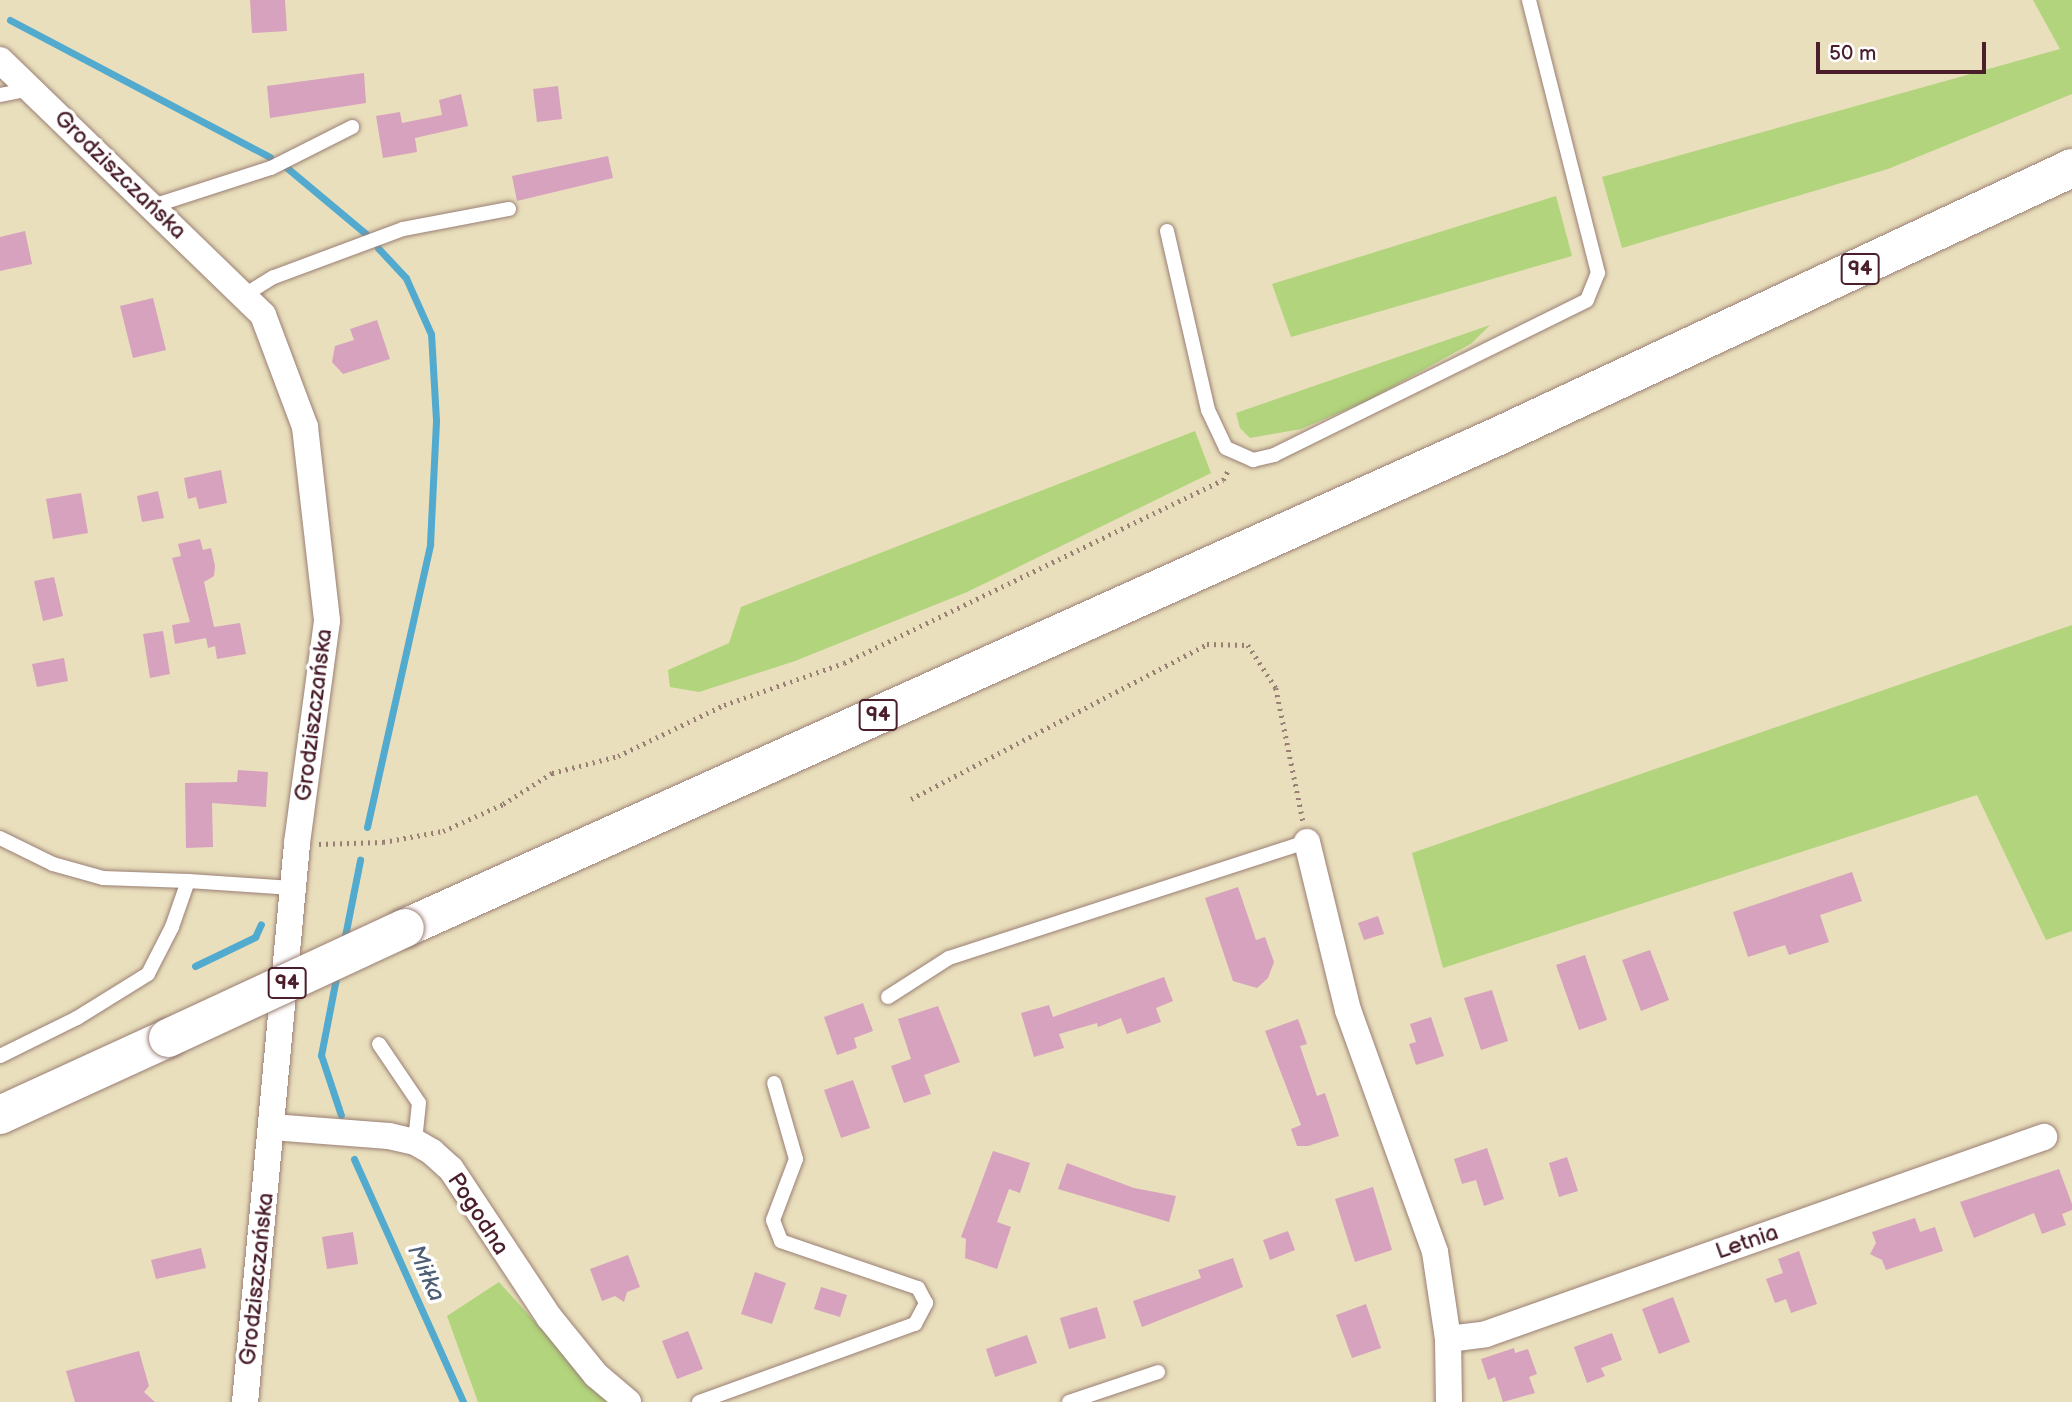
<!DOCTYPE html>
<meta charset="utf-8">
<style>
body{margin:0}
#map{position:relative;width:2072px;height:1402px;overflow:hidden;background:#e9dfbc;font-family:"Balsamiq Sans",sans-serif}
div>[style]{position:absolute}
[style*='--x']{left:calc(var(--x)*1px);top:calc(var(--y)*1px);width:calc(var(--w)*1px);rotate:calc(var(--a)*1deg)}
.green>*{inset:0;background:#b1d47c}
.stream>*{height:7px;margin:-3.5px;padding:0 3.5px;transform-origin:3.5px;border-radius:3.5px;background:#52aacf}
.building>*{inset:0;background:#d6a2bd}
.path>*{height:4.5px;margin-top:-2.25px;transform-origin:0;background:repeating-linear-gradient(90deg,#9a7f74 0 2px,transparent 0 7px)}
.roads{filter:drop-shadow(0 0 2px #9a7f74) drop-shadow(0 0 2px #9a7f74)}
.service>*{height:14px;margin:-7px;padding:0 7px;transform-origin:7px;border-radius:7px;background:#fff}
.minor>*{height:26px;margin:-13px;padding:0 13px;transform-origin:13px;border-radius:13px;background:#fff}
.primary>*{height:38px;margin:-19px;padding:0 19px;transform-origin:19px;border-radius:19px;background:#fff}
.bridges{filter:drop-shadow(0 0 2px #9a7f74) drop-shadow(0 0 2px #9a7f74)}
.primary-bridge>*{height:38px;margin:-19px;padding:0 19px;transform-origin:19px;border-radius:19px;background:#fff}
span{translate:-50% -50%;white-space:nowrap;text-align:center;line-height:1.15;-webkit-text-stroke:7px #fff;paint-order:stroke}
.shield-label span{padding:2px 5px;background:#fff;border:2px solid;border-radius:5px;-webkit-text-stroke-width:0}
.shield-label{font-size:21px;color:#4a1f2b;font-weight:700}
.street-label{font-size:23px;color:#4a1f2b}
.water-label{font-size:24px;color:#4e5e75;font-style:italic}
.scale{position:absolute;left:1816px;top:42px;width:170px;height:32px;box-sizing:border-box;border:4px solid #4a1f2b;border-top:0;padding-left:9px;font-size:21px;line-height:24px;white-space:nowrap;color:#4a1f2b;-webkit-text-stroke:5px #fff;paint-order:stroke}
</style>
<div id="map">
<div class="green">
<div style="clip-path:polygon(2033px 0,2072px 0,2072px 94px,1888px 169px,1622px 248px,1602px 177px,2060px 49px)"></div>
<div style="clip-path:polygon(1556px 196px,1572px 256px,1291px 337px,1272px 284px)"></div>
<div style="clip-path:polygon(1490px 325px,1472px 343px,1367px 401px,1301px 429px,1250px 438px,1240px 428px,1236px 413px)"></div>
<div style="clip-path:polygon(1195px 431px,1211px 473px,967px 592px,795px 661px,699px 692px,670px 687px,668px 670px,729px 643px,741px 607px)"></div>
<div style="clip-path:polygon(2072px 625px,2072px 931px,2046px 940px,1977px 795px,1443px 968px,1412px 853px)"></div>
<div style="clip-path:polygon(499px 1282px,607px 1402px,478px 1402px,447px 1316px)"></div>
</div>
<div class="stream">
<div style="--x:10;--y:20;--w:294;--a:27.8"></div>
<div style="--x:286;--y:167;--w:104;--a:39.9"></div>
<div style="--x:367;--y:827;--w:290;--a:-77.4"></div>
<div style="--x:430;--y:544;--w:124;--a:-87.2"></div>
<div style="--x:436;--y:420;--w:86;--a:-93.3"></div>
<div style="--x:431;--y:334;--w:61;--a:-114.1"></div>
<div style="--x:406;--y:278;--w:41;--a:-133"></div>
<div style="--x:344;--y:941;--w:83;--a:-78.8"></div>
<div style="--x:195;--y:966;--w:67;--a:-25.8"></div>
<div style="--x:255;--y:937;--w:14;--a:-65"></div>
<div style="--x:337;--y:973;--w:84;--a:101"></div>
<div style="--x:321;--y:1055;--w:63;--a:71.6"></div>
<div style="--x:354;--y:1159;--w:266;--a:65.8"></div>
</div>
<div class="building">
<div style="clip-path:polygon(250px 0,285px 0,287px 31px,252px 33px)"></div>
<div style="clip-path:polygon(364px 73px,366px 103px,270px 118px,267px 86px)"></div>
<div style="clip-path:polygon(558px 86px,562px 119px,537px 122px,533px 89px)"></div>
<div style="clip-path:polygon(461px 94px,468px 126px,415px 138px,417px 152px,383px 158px,376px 116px,400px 112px,402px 123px,442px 115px,439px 100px)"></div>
<div style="clip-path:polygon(608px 156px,613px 178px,517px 201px,512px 176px)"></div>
<div style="clip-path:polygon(25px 231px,32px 264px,0 271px,0 237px)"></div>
<div style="clip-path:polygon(153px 298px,166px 350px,133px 358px,120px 306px)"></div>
<div style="clip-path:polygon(377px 320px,390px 359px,343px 374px,332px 362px,335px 346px,354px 340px,350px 329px)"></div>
<div style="clip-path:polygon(221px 470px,227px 503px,199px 509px,196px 497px,188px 499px,184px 478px)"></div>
<div style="clip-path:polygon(158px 491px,164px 518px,142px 522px,137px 496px)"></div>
<div style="clip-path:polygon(81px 493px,88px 533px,53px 539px,46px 499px)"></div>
<div style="clip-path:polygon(200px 539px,203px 550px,211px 548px,215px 566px,214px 576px,204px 582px,214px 627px,240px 623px,246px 654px,217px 659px,215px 646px,208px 648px,206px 638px,175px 644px,172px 625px,190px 622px,172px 558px,181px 556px,178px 544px)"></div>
<div style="clip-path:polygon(54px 577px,63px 616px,43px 621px,34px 581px)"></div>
<div style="clip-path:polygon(163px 631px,170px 674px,150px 678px,143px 634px)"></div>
<div style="clip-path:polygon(64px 658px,68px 681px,37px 687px,32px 664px)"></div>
<div style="clip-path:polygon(238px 770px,268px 772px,266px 807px,212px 803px,213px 847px,186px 848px,185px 783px,237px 782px)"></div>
<div style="clip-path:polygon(1852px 872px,1862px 901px,1820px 915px,1829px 942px,1789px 955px,1785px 945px,1748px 957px,1733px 912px)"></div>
<div style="clip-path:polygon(1238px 887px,1256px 940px,1265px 937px,1274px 962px,1268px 978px,1257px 988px,1233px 981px,1205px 898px)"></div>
<div style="clip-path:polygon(1378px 916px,1384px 934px,1364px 940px,1358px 923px)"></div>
<div style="clip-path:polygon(1650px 950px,1669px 1000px,1641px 1011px,1622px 960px)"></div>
<div style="clip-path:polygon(1585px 955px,1607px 1020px,1579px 1030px,1556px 965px)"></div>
<div style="clip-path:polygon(1164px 977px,1173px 1001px,1156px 1008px,1161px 1022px,1127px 1034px,1121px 1018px,1098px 1027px,1097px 1023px,1059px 1034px,1064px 1048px,1034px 1057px,1021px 1013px,1049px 1005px,1053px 1017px)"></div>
<div style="clip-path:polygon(1492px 990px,1508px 1041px,1481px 1050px,1464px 998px)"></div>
<div style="clip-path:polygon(863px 1003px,873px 1031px,854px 1038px,857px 1048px,837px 1055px,824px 1017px)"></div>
<div style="clip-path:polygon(938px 1006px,960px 1062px,924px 1075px,931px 1094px,904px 1103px,891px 1066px,911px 1059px,898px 1019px)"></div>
<div style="clip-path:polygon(1431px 1017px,1444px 1056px,1416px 1065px,1409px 1044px,1416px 1042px,1410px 1024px)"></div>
<div style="clip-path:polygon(1298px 1019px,1307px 1044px,1300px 1046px,1317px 1096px,1325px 1093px,1339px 1136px,1308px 1146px,1297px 1146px,1291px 1129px,1301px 1125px,1265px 1031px)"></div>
<div style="clip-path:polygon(853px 1080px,870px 1128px,841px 1138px,824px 1090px)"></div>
<div style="clip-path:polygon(1487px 1148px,1504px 1199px,1484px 1206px,1476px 1180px,1462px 1184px,1454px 1159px)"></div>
<div style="clip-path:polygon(993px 1151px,1030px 1163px,1020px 1193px,1009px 1189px,997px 1222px,1011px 1227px,997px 1269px,965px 1258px,966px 1239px,961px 1237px)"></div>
<div style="clip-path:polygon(1567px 1157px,1578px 1191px,1559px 1197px,1549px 1163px)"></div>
<div style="clip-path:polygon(1067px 1163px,1134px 1188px,1176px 1196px,1169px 1222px,1058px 1189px)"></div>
<div style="clip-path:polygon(2059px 1169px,2072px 1204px,2072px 1210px,2062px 1214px,2066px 1225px,2042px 1234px,2034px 1213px,1974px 1238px,1960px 1202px)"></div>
<div style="clip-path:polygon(1373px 1187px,1392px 1250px,1355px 1262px,1335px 1199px)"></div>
<div style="clip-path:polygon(1915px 1218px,1920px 1232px,1935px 1227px,1943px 1251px,1886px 1270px,1882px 1260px,1870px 1254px,1876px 1243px,1872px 1232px)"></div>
<div style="clip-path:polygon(1288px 1231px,1295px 1250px,1270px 1260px,1263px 1240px)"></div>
<div style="clip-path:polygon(353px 1232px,358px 1264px,327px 1269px,322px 1237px)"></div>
<div style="clip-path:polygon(201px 1248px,206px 1268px,156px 1279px,151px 1260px)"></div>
<div style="clip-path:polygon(1799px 1251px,1817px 1304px,1791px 1313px,1786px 1299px,1775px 1303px,1766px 1279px,1783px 1273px,1778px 1259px)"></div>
<div style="clip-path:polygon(628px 1255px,640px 1287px,627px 1292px,624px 1302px,615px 1296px,602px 1301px,590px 1269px)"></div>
<div style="clip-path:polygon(1233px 1258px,1243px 1287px,1142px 1327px,1133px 1301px,1201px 1278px,1198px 1270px)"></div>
<div style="clip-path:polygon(755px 1272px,786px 1283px,772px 1324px,741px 1314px)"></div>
<div style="clip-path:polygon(821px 1287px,847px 1295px,840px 1317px,814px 1309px)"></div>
<div style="clip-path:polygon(1673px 1297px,1690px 1342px,1659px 1354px,1642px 1309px)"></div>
<div style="clip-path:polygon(1366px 1304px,1381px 1348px,1352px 1358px,1336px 1315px)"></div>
<div style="clip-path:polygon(1097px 1307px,1106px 1338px,1069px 1349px,1060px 1318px)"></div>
<div style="clip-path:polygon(688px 1331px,703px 1369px,677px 1379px,662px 1341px)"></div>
<div style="clip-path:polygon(1612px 1333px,1622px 1360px,1601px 1368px,1605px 1376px,1587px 1383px,1574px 1347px)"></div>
<div style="clip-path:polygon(1027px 1335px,1037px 1363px,995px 1377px,986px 1349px)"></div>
<div style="clip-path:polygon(1514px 1348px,1515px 1353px,1528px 1349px,1537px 1374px,1529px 1377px,1535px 1393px,1503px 1402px,1495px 1377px,1488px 1380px,1481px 1359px)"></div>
<div style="clip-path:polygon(139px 1351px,149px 1386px,144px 1392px,155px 1402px,75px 1402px,66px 1371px)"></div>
</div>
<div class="path">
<div style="--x:911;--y:799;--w:334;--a:-27.6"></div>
<div style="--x:1207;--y:644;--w:41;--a:1.4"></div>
<div style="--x:1248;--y:645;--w:51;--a:56.9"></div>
<div style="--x:1276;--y:688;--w:136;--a:78.5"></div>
<div style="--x:319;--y:844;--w:64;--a:-1.8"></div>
<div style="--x:383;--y:842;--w:61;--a:-10.4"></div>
<div style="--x:443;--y:831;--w:66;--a:-24.2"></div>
<div style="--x:503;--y:804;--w:58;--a:-32.3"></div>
<div style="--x:552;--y:773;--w:68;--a:-14.4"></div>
<div style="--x:618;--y:756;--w:118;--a:-25.7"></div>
<div style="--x:724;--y:705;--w:127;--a:-19.3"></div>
<div style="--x:844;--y:663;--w:421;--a:-25.8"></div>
<div style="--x:1223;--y:480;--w:13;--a:-63"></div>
</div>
<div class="roads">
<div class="service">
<div style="--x:0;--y:95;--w:31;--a:-11"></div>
<div style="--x:153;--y:206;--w:124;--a:-17.9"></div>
<div style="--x:271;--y:168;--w:91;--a:-26.8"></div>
<div style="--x:1167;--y:231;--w:184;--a:77.1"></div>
<div style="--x:1208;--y:410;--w:42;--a:64.7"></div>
<div style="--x:1226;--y:448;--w:30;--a:24"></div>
<div style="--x:1253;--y:460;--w:22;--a:-13"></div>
<div style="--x:1274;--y:455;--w:349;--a:-26.3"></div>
<div style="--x:1587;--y:300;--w:29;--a:-68"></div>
<div style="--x:1598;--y:273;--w:282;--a:-104.2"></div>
<div style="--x:243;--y:296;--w:36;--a:-32"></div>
<div style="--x:274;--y:277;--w:138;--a:-20.4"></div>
<div style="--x:403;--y:229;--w:108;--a:-10.7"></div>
<div style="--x:0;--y:838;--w:59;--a:26.1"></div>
<div style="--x:53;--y:864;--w:52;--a:15.6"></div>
<div style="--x:103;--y:878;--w:85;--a:2"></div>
<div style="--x:188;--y:881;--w:49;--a:109.2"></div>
<div style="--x:172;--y:927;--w:53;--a:117.1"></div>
<div style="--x:148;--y:974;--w:84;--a:148.2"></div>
<div style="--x:77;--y:1018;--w:86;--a:153.7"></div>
<div style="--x:188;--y:881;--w:105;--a:3.8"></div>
<div style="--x:888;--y:997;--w:72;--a:-32.6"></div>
<div style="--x:949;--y:958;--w:376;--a:-18"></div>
<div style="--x:379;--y:1044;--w:71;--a:55.9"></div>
<div style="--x:419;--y:1103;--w:39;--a:96"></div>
<div style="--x:699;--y:1402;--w:230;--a:-19.9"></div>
<div style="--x:915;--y:1324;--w:24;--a:-62"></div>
<div style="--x:926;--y:1303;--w:17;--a:-118"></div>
<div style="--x:918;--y:1288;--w:145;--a:-161.1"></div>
<div style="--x:781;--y:1241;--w:22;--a:-111"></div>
<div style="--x:773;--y:1220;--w:65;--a:-69.3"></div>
<div style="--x:796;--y:1159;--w:79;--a:-106.1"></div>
<div style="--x:1069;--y:1402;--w:94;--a:-18.6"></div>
</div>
<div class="minor">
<div style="--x:0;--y:60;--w:366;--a:44.1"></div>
<div style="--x:263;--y:315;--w:120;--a:69.4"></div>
<div style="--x:305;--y:427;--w:195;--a:83.5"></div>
<div style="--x:327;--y:621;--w:225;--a:97.7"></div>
<div style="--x:297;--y:844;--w:560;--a:95.32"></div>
<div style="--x:1307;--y:842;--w:173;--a:76.3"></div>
<div style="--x:1348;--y:1010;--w:257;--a:70.2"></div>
<div style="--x:1435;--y:1252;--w:88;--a:81.5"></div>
<div style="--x:1448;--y:1339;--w:63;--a:89.1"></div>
<div style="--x:272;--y:1127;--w:117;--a:4.4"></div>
<div style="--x:389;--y:1136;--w:27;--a:13"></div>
<div style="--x:415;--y:1142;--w:20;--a:30"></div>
<div style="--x:432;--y:1152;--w:25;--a:42"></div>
<div style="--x:451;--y:1169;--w:178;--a:56.5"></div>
<div style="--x:549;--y:1317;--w:75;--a:51"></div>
<div style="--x:596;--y:1375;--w:42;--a:40.2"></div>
<div style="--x:1448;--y:1339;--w:38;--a:-7"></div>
<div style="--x:1486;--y:1334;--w:592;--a:-19.45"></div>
</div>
<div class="primary">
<div style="--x:405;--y:928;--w:1194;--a:-24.23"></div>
<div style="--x:1494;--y:438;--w:638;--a:-25.04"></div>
<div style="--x:0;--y:1115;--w:185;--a:-24.6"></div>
</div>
</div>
<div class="bridges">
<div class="primary-bridge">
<div style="--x:168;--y:1038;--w:261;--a:-24.9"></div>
</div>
</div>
<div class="shield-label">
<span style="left:1860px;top:269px">94</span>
<span style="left:878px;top:715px">94</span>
<span style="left:287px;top:983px">94</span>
</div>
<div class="street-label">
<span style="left:120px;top:175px;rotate:44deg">Grodziszczańska</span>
<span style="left:314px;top:715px;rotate:-83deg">Grodziszczańska</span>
<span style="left:478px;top:1214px;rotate:57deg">Pogodna</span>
<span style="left:1747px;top:1242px;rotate:-19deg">Letnia</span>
<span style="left:257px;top:1279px;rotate:-84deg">Grodziszczańska</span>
</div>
<div class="water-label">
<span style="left:426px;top:1273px;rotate:66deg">Miłka</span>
</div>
<div class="scale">50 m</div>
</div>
